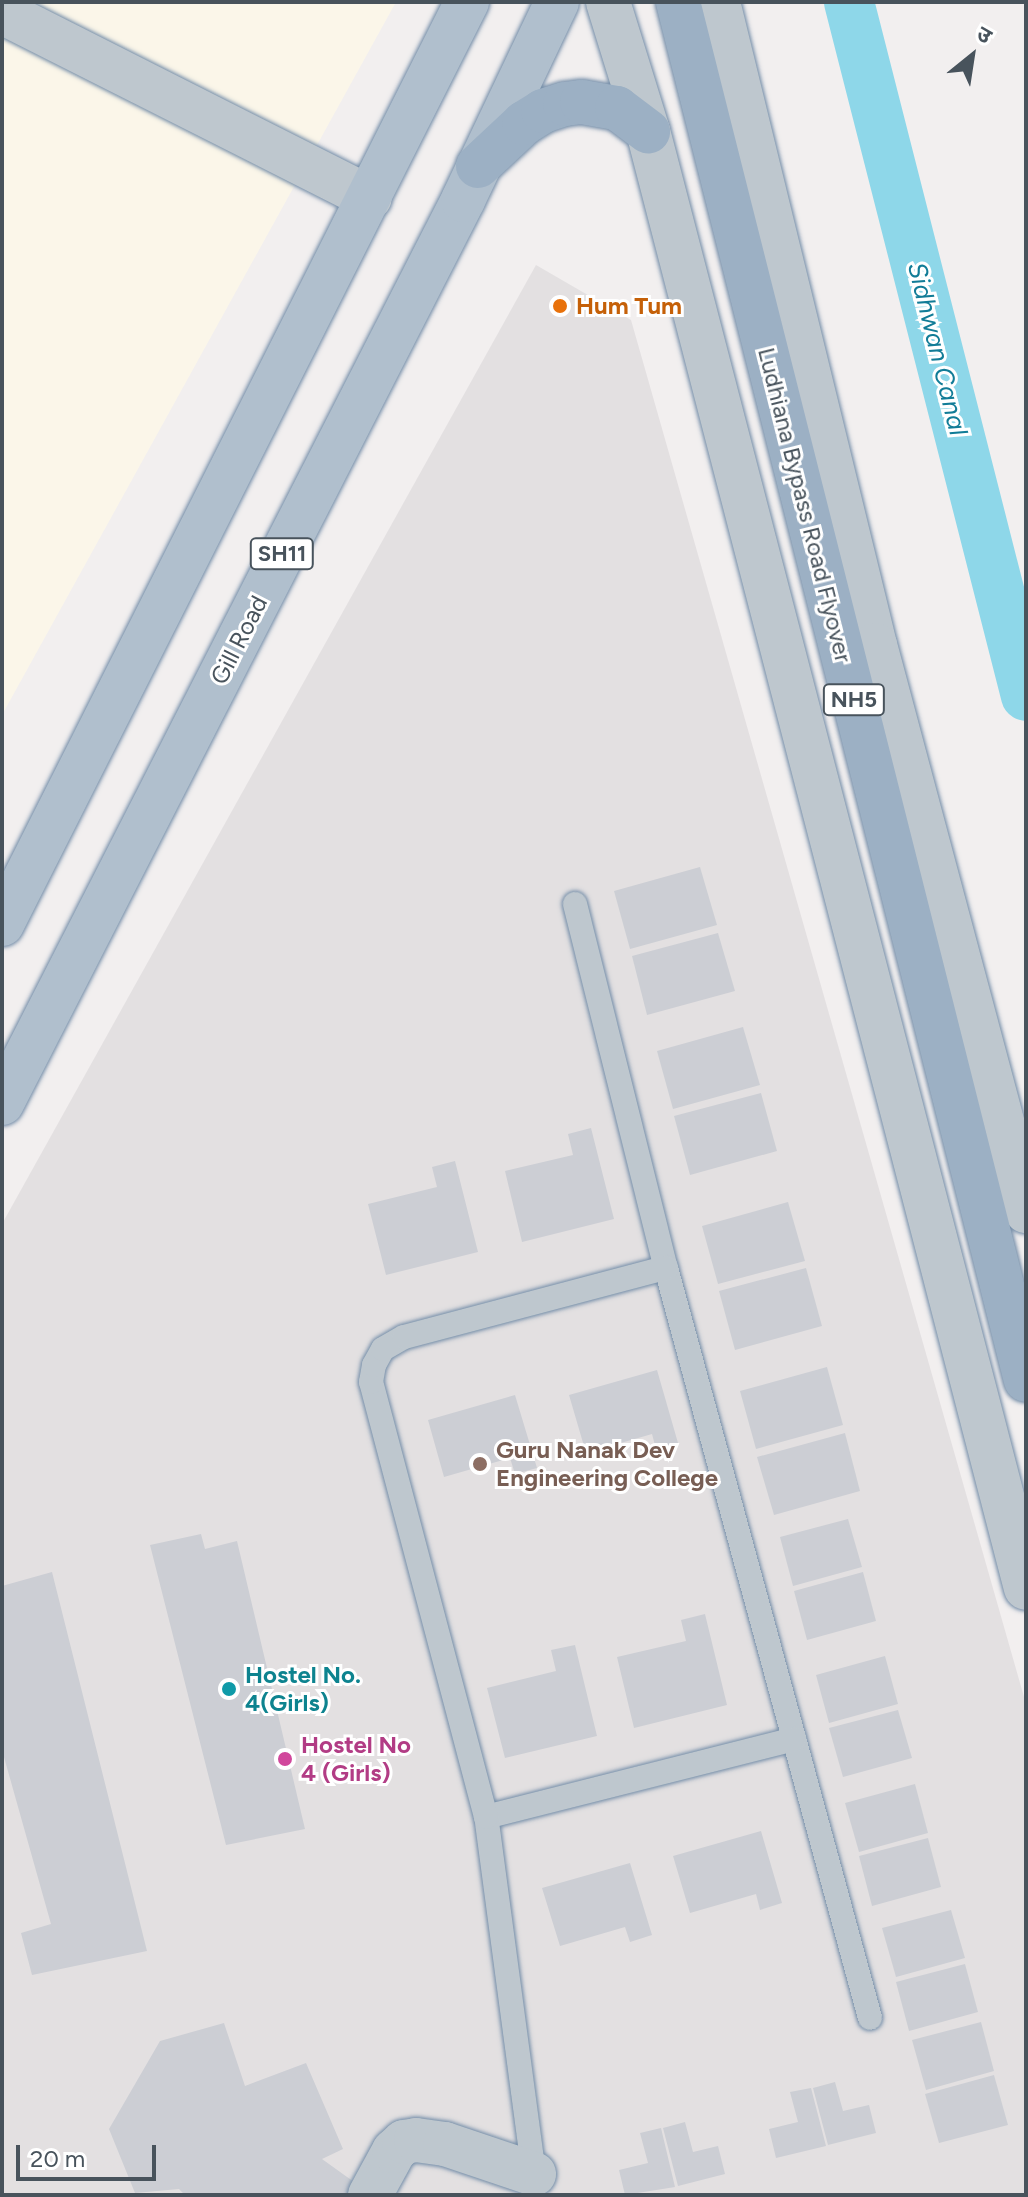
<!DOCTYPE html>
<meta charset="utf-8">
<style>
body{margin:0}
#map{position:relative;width:1028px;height:2197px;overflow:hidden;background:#f2efef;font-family:Figtree,"Noto Sans Devanagari",sans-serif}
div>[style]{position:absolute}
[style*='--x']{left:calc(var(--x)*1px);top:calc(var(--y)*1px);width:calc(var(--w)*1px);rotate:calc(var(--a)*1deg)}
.commercial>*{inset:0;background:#fbf6e9}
.education>*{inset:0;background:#e3e0e1}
.canal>*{height:50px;margin:-25px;padding:0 25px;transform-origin:25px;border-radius:25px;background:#8ed7e9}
.building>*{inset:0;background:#ccced4}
.roads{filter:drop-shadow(0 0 2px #748da8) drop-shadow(0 0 2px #748da8)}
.service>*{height:24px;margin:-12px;padding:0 12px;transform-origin:12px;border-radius:12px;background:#bec7ce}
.minor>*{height:44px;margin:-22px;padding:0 22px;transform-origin:22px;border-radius:22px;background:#bec7ce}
.tertiary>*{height:44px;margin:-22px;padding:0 22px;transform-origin:22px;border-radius:22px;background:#bec7ce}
.primary>*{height:44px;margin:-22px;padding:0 22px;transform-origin:22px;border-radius:22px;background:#b0bfcd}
.trunk>*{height:44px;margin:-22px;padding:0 22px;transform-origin:22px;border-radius:22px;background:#9cb0c4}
.dots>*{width:22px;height:22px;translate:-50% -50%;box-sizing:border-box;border:4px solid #fff;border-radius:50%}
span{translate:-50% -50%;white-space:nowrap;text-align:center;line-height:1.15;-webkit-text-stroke:6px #fff;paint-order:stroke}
.shield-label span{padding:2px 6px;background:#fff;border:2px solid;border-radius:6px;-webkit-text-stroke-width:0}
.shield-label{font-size:22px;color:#48535c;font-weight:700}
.food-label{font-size:24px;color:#c56008;font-weight:700}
.left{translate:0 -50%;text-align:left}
.street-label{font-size:24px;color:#48535c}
.education-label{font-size:24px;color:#785e54;font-weight:700}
.culture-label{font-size:24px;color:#0d838f;font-weight:700}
.hotel-label{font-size:24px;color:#b23c85;font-weight:700}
.water-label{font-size:26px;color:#117c97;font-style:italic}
.frame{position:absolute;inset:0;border:4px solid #48535c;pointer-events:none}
.north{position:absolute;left:932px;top:16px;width:80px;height:80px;-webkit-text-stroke:6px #fff;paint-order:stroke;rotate:30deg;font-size:22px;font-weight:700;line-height:32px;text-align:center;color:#48535c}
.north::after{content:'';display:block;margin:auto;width:28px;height:36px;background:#48535c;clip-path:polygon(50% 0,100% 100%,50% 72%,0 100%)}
.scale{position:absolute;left:16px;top:2145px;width:140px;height:36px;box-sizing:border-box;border:4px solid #48535c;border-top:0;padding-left:10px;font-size:24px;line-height:28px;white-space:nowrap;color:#48535c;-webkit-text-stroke:6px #fff;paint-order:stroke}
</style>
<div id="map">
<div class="commercial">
<div style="clip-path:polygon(2px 2px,396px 2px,2px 715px)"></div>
</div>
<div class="education">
<div style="clip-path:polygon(536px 265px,631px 320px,1026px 1704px,1026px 2195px,2px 2195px,2px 1224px)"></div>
</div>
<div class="canal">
<div style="--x:849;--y:2;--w:716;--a:75.69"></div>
</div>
<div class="building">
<div style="clip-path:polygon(700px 867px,717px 925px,630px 949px,614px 891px)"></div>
<div style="clip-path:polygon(718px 933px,735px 991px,647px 1015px,632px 956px)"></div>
<div style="clip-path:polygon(743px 1027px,760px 1085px,673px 1109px,657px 1051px)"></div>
<div style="clip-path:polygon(761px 1093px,777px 1151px,690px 1175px,674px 1116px)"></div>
<div style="clip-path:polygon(591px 1128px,614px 1219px,522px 1242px,505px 1171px,573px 1155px,568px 1134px)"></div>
<div style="clip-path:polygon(455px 1161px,478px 1252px,386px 1275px,368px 1204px,437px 1187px,432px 1167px)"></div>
<div style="clip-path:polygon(788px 1202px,805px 1261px,718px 1284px,702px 1226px)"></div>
<div style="clip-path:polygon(806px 1268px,822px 1326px,735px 1350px,719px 1291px)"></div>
<div style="clip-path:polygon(827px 1367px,843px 1425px,756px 1449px,740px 1391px)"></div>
<div style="clip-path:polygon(657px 1370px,678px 1443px,656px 1449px,652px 1434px,586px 1453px,569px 1395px)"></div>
<div style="clip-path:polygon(515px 1395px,537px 1468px,515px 1474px,510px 1458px,444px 1477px,428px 1420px)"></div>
<div style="clip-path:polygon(845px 1433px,860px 1491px,774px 1515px,757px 1457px)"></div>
<div style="clip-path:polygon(848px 1519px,862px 1567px,793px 1586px,780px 1537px)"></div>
<div style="clip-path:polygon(201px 1534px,205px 1549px,237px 1541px,305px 1829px,226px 1845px,150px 1545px)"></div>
<div style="clip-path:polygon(52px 1572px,147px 1951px,32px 1975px,21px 1933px,51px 1924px,2px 1750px,2px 1586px)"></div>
<div style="clip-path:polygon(863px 1572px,876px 1621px,807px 1640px,794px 1591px)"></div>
<div style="clip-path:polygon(705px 1614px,727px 1705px,634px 1728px,617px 1657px,686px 1641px,681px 1620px)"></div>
<div style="clip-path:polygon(575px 1645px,597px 1736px,505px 1758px,487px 1688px,556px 1671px,551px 1650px)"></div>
<div style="clip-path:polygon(885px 1656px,898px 1704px,829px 1723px,816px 1675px)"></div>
<div style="clip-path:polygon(898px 1710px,912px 1758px,843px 1777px,829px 1728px)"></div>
<div style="clip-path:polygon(915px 1784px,928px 1833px,859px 1852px,845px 1803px)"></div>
<div style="clip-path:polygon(761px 1831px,782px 1903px,760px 1910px,756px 1894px,690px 1913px,673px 1856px)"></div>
<div style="clip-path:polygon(928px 1838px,941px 1887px,872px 1906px,859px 1856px)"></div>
<div style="clip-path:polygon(630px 1863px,652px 1935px,630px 1942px,625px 1927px,560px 1946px,542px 1888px)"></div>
<div style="clip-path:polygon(951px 1910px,965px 1958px,896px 1977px,882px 1928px)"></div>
<div style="clip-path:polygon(965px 1964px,978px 2012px,909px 2031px,896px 1982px)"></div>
<div style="clip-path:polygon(981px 2022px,994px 2071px,926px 2090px,912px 2040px)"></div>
<div style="clip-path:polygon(224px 2023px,245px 2086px,306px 2063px,343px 2149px,322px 2159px,361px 2187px,358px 2195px,185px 2195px,179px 2189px,135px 2193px,109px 2129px,160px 2041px)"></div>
<div style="clip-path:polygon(994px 2075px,1008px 2125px,939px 2143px,925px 2094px)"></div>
<div style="clip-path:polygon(835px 2082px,843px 2111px,869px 2105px,876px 2133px,828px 2145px,813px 2088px)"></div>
<div style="clip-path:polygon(811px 2088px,826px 2146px,776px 2158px,769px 2129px,798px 2122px,790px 2092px)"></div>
<div style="clip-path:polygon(685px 2122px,693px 2152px,718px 2146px,725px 2174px,678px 2186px,663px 2128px)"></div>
<div style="clip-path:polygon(661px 2128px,675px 2187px,625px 2195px,619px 2170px,648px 2163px,640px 2133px)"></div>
</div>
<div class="roads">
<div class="service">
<div style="--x:575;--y:904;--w:375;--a:76"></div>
<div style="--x:666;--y:1268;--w:777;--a:74.78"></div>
<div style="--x:486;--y:1817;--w:318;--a:-14.2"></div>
<div style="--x:535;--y:2182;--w:368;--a:-97.6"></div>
<div style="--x:486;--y:1817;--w:450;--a:-104.8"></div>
<div style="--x:371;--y:1382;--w:17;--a:-80"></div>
<div style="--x:374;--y:1365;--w:18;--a:-61"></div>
<div style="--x:383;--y:1349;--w:24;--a:-30"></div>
<div style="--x:404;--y:1337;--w:271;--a:-14.8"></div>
</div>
<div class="minor">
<div style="--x:2;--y:12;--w:412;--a:26.8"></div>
<div style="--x:370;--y:2195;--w:50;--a:-61.4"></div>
<div style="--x:394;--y:2151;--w:13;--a:-42"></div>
<div style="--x:404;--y:2142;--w:12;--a:-9"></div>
<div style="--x:416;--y:2140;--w:29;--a:8"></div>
<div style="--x:445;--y:2144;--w:94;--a:18.6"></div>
</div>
<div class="tertiary">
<div style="--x:608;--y:2;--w:135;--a:72.8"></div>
<div style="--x:648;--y:131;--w:1505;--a:75.46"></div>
<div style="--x:718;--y:2;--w:662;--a:76.28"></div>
<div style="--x:875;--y:645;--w:586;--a:75.06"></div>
</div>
<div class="primary">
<div style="--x:2;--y:924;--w:1033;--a:-63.24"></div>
<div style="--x:2;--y:1103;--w:1014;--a:-62.95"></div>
<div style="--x:463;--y:200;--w:219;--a:-64.6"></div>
</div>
<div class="trunk">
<div style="--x:678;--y:2;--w:1421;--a:75.83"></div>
<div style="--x:478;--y:166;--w:63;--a:-43.1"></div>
<div style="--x:524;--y:123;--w:22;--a:-32"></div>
<div style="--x:543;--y:111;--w:23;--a:-18"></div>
<div style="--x:565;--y:104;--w:17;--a:-7"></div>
<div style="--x:582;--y:102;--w:36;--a:10"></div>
<div style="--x:617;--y:108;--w:39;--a:37"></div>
</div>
</div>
<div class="dots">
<div style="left:560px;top:306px;background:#e8710a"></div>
<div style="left:480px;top:1464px;background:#8d6e63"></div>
<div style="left:229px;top:1689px;background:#0f9aa8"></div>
<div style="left:285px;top:1759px;background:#d1479c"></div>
</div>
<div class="shield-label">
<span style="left:282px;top:554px">SH11</span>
<span style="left:854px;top:700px">NH5</span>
</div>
<div class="food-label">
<span class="left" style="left:576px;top:306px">Hum Tum</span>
</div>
<div class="street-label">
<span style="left:805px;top:505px;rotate:76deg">Ludhiana Bypass Road Flyover</span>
<span style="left:239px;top:640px;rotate:-63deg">Gill Road</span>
</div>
<div class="education-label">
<span class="left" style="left:496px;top:1464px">Guru Nanak Dev<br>Engineering College</span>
</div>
<div class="culture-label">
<span class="left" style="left:245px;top:1689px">Hostel No.<br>4(Girls)</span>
</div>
<div class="hotel-label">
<span class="left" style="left:301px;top:1759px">Hostel No<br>4 (Girls)</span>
</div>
<div class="water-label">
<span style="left:937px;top:349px;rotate:76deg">Sidhwan Canal</span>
</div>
<div class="frame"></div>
<div class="north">उ</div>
<div class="scale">20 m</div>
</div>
